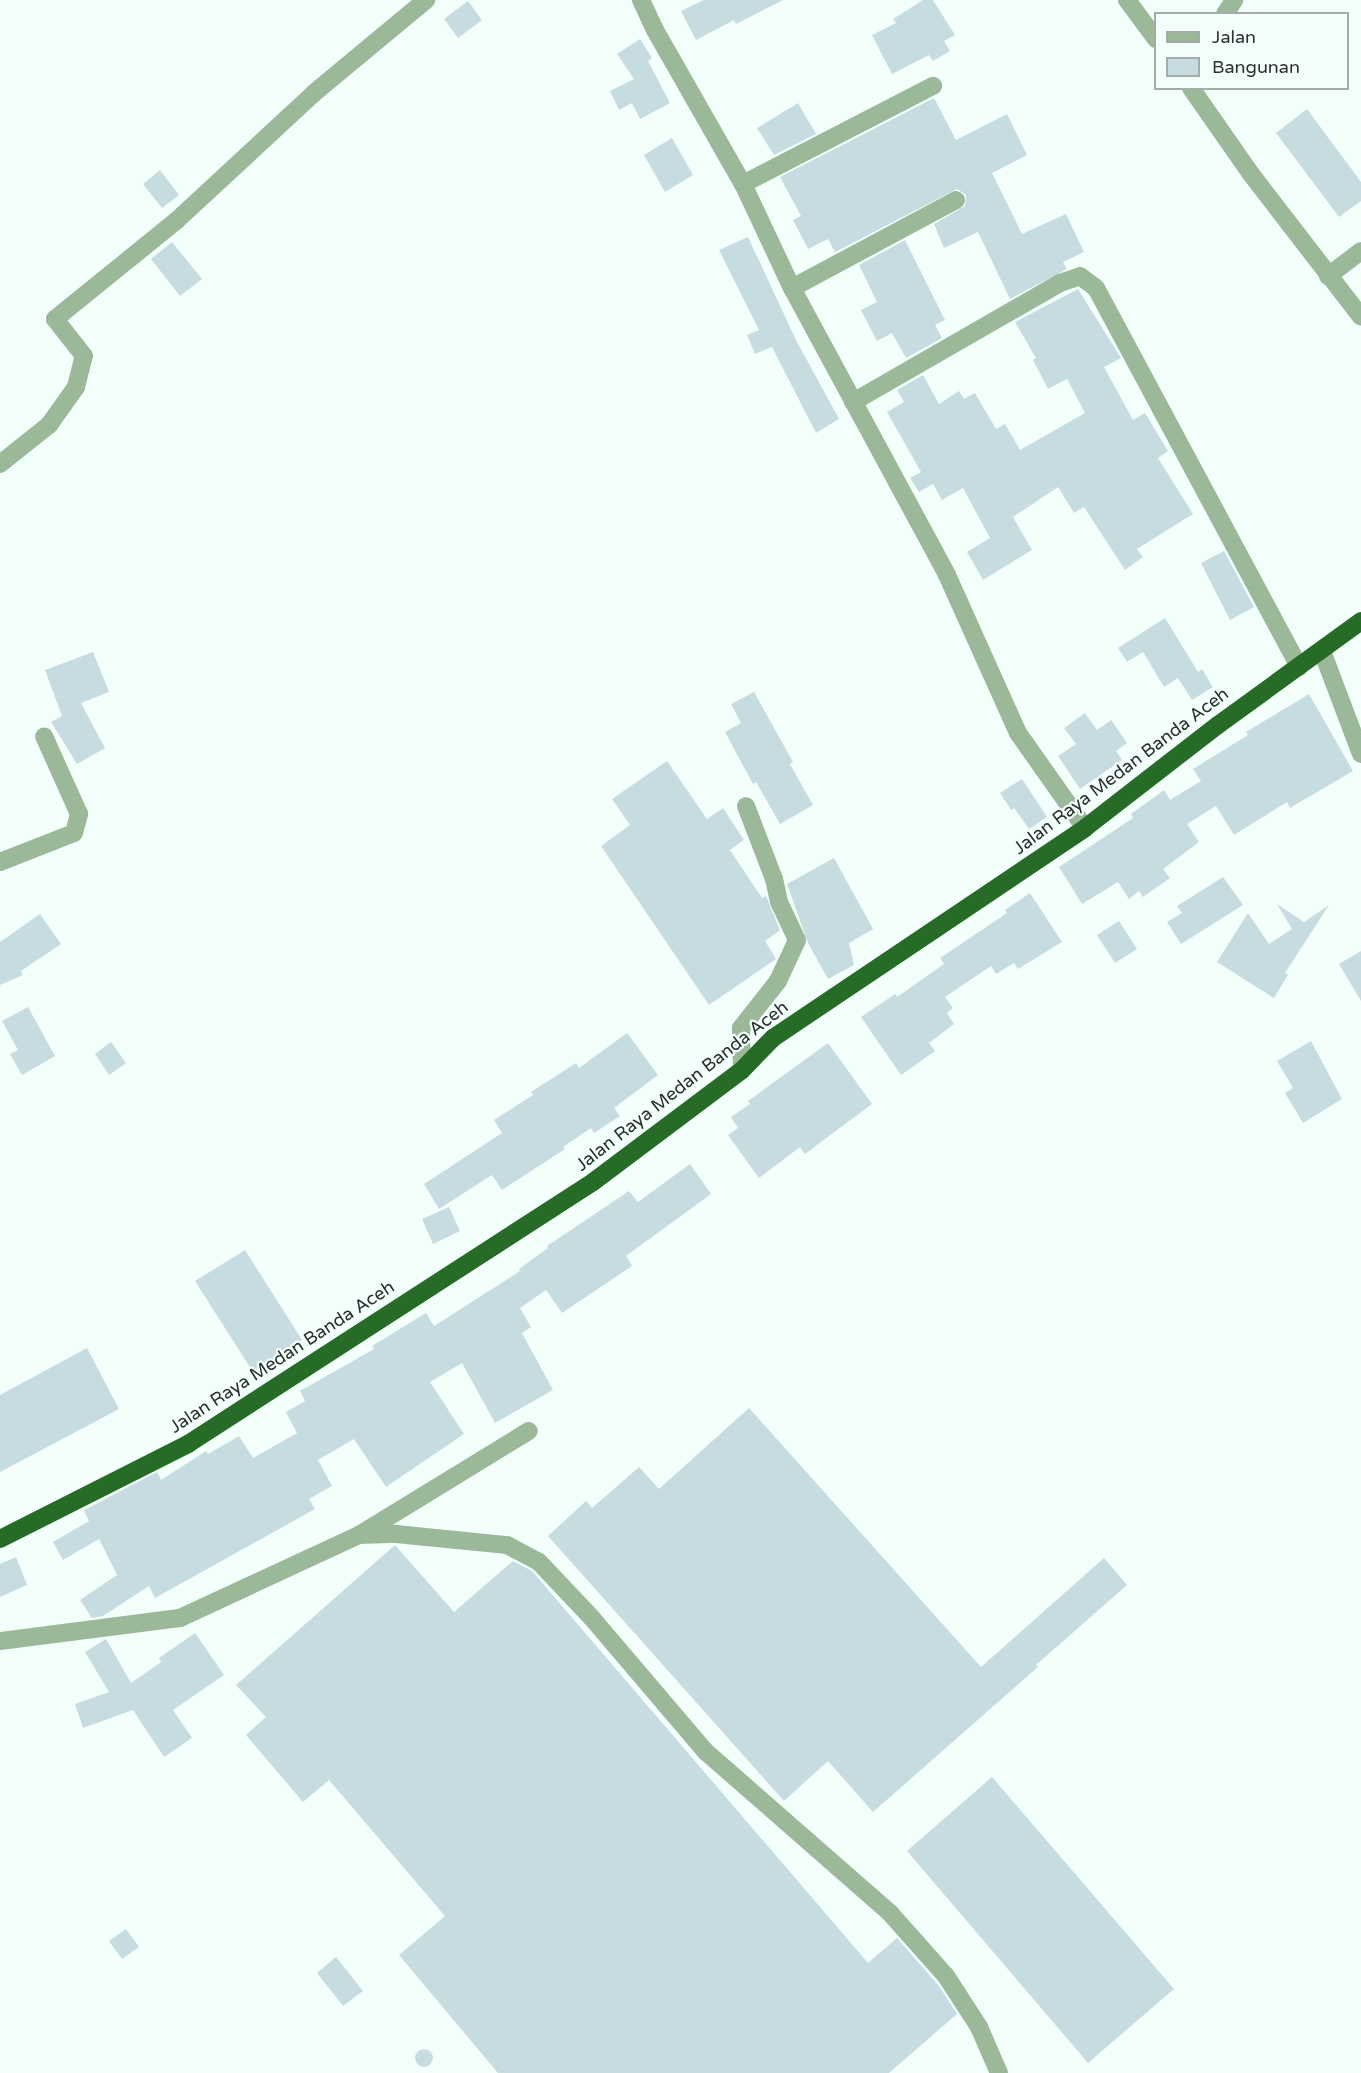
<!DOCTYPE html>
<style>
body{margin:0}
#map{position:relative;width:1361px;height:2073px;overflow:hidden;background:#f3fffb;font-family:"Varela Round",sans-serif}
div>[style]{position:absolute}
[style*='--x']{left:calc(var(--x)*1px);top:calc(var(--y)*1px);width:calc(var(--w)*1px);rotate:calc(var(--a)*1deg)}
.building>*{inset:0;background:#c7dce0}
.round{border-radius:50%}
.minor>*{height:18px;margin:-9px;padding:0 9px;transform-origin:9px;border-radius:9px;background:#9bb999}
.highway>*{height:18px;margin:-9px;padding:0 9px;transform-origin:9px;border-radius:9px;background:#266b26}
span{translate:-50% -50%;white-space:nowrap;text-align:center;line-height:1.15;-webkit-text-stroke:4.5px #f3fffb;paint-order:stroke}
.street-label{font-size:18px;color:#29302e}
.legend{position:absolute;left:1154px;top:12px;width:195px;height:78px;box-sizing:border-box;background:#f3fffb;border:2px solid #a2aca9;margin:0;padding:8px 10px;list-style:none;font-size:18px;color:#29302e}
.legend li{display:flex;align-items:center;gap:12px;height:30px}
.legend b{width:30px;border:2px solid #a2aca9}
</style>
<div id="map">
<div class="building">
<div style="clip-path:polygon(704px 0,783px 0,736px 24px,734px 20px,696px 40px,681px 11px)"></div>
<div style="clip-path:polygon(923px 0,933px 0,955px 35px,944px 41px,950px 51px,933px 61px,929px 55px,892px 74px,872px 35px,896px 23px,893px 19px)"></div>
<div style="clip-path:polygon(468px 1px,482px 20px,458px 38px,444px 19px)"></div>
<div style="clip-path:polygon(640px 39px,652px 58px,648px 61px,670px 103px,640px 119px,632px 103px,619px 110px,610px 91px,634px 79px,617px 54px)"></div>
<div style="clip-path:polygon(934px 98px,956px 140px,1007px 114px,1027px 155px,992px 173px,1022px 234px,1066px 214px,1084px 252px,1063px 262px,1067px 269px,1010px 299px,978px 232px,944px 248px,934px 224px,965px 206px,966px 195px,957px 189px,835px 252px,828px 239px,808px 249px,793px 220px,801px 216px,780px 177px)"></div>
<div style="clip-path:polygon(798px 103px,816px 134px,774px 155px,757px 128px)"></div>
<div style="clip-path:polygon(1307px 109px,1361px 182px,1361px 201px,1339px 217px,1276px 133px)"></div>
<div style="clip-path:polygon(672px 138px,693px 175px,665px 192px,644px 155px)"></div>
<div style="clip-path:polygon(160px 170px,179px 195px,162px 208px,143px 184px)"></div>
<div style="clip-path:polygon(748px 237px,796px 340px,839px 419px,816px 433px,772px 347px,755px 354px,747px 335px,759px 330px,719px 250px)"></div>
<div style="clip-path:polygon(905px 240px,945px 320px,935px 325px,942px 338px,906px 358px,892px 333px,877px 341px,861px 310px,877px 302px,859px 265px)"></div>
<div style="clip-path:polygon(172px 242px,202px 279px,180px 296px,151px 259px)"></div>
<div style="clip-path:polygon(1078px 289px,1121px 358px,1104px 367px,1133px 420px,1145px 413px,1168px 451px,1158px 458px,1193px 514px,1137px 549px,1143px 557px,1125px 570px,1084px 507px,1074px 513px,1058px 487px,1013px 517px,1032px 550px,983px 580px,967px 552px,990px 538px,963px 488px,942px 500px,933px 484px,919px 492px,910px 478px,921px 472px,887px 412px,904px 402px,897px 390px,923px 375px,939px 404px,959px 391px,964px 399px,975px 393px,996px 429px,1005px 424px,1020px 450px,1085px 413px,1067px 379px,1048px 389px,1033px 360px,1036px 358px,1015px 322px)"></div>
<div style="clip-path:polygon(1224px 551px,1254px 607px,1230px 620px,1201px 563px)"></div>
<div style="clip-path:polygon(1165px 618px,1198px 672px,1202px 669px,1213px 687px,1192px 700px,1178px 678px,1164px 687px,1143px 652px,1127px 662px,1118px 648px)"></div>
<div style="clip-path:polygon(93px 652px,109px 692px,81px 703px,105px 748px,77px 764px,51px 722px,62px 716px,45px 670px)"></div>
<div style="clip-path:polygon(754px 692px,793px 762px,790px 764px,813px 805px,780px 824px,756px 782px,753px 784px,725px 732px,741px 723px,731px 704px)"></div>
<div style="clip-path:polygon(1309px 694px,1353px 771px,1290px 808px,1287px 802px,1234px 835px,1216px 806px,1187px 824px,1199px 842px,1163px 869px,1170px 878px,1143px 897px,1139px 891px,1129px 899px,1118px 882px,1082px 904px,1059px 867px,1133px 818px,1131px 814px,1164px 790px,1170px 800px,1201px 781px,1193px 769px,1248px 735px,1246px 732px)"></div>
<div style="clip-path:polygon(1085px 713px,1097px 730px,1111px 720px,1127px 743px,1116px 751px,1122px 760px,1080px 789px,1058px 756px,1076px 744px,1064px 728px)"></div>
<div style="clip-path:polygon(667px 761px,707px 819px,723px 808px,744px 840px,730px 850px,762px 898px,766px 896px,780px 930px,765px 941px,776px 959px,709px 1005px,601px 846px,630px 825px,612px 799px)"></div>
<div style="clip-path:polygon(1022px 779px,1047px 817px,1029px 829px,1014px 808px,1011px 810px,1000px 793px)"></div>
<div style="clip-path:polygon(834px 858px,873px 929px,849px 943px,854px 965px,828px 979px,808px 943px,787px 884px)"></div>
<div style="clip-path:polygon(1223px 877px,1243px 905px,1181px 944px,1167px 922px,1182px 913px,1177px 906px)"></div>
<div style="clip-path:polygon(1030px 893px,1062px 942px,1018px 969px,1014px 963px,996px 974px,991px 966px,945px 997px,953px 1008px,947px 1013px,954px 1024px,929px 1043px,935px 1051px,901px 1075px,861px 1017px,895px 994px,897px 997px,944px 964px,940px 958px,1007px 913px,1005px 910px)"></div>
<div style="clip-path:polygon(1277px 904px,1304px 922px,1329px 905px,1285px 973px,1288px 975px,1274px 998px,1217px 962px,1248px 913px,1269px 944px,1292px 929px)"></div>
<div style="clip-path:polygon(40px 914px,61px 944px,21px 971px,23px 975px,0 985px,0 942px)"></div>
<div style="clip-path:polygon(1119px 921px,1137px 949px,1115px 963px,1097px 935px)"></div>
<div style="clip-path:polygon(1361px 951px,1361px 1001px,1339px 964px)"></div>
<div style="clip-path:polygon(28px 1007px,55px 1056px,22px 1075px,10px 1054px,18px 1050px,2px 1021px)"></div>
<div style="clip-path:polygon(627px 1033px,658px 1075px,614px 1108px,620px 1116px,594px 1133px,591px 1128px,563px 1147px,565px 1149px,502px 1190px,492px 1175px,439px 1209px,424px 1184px,502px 1133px,494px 1120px,533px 1095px,531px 1092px,576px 1063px,579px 1068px)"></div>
<div style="clip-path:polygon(1311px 1041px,1342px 1099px,1303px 1123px,1285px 1093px,1293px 1088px,1277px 1061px)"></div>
<div style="clip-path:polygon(111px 1042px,126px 1063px,109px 1075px,95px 1054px)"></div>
<div style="clip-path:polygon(828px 1043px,872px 1104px,805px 1154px,800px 1147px,759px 1178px,728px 1135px,738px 1128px,731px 1117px,750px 1104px,748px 1101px)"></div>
<div style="clip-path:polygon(690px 1164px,711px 1194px,626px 1256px,632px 1266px,562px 1313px,546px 1290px,520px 1308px,531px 1327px,522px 1333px,553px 1390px,495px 1423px,462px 1363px,430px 1382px,464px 1434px,386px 1487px,354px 1439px,318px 1460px,332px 1486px,309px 1499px,315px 1509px,155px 1598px,149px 1586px,103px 1616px,92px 1618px,80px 1600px,117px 1575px,99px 1539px,63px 1560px,53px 1542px,89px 1521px,84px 1510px,157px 1472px,161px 1480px,206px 1451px,208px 1454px,239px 1436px,253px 1458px,297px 1433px,286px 1412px,305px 1401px,300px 1391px,374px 1349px,372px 1346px,426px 1313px,434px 1326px,520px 1271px,519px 1269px,548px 1248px,547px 1246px,629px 1191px,638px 1202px)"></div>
<div style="clip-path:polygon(449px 1207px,460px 1231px,433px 1244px,422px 1219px)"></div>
<div style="clip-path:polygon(245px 1250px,302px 1340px,253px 1372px,195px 1281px)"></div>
<div style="clip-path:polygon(87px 1348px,119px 1409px,0 1472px,0 1395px)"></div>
<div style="clip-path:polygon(749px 1408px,981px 1667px,1104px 1558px,1127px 1585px,1036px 1665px,1038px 1667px,873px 1812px,828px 1761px,784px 1801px,548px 1536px,586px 1501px,592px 1508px,639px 1467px,659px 1489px)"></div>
<div style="clip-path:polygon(395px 1545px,454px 1612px,513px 1561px,532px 1571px,868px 1963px,897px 1938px,939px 1986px,957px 2014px,889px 2073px,498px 2073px,399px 1955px,445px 1916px,329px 1780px,303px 1802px,246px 1735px,266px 1717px,236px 1685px)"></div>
<div style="clip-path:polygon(16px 1557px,27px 1585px,0 1597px,0 1564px)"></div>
<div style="clip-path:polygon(195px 1633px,224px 1675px,173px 1710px,192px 1738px,164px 1757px,133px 1710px,83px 1728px,75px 1704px,109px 1692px,85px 1652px,106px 1639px,131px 1683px,161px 1662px,159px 1658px)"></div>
<div style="clip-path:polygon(992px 1777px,1174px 1989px,1088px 2063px,907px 1851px)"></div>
<div style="clip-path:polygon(126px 1929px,139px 1947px,122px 1959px,109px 1941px)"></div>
<div style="clip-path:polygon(336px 1957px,363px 1991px,343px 2006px,317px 1973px)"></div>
<div class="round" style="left:415px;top:2049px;width:18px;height:18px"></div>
</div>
<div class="minor">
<div style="--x:641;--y:0;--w:33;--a:65"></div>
<div style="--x:655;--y:30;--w:177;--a:60.3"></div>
<div style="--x:743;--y:184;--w:115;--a:64.8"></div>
<div style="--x:792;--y:288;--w:326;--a:61.6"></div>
<div style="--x:947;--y:575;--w:173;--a:65.8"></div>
<div style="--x:1018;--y:733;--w:116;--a:54.8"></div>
<div style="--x:1127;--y:0;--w:49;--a:53.4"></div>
<div style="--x:1225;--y:14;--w:17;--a:-57"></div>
<div style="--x:1191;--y:88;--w:105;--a:55.1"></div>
<div style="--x:1251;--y:174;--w:180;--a:52.4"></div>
<div style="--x:743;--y:184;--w:214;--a:-27.3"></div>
<div style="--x:1328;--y:276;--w:41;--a:-37.1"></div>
<div style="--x:792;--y:288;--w:186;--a:-28.2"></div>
<div style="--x:853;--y:402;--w:239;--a:-29.9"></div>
<div style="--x:1060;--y:283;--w:21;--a:-19"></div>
<div style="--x:1080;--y:276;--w:20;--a:37"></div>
<div style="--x:1096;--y:288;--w:430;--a:61.8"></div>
<div style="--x:0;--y:464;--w:63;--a:-38.5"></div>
<div style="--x:49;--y:425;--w:47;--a:-54.6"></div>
<div style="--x:76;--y:387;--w:32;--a:-76"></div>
<div style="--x:84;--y:356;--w:47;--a:-128.1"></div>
<div style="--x:55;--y:319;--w:156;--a:-39"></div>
<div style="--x:176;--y:221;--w:188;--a:-42.8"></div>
<div style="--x:314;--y:93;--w:146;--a:-39.7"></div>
<div style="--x:1322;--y:651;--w:110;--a:69.3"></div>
<div style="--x:0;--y:862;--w:79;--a:-21.4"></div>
<div style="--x:74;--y:833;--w:20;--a:-75"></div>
<div style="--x:79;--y:814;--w:85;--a:-114.2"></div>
<div style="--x:742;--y:1070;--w:42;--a:-91.4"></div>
<div style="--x:741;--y:1028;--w:60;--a:-51.8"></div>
<div style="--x:778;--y:981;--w:45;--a:-65.1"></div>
<div style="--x:797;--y:940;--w:42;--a:-115.3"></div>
<div style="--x:779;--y:902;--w:24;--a:-102"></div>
<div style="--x:774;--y:879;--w:78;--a:-111"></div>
<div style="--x:359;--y:1535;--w:37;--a:-2"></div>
<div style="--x:396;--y:1534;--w:112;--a:5.7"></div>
<div style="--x:507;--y:1545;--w:36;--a:28"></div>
<div style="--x:539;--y:1562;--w:76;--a:46.6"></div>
<div style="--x:591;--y:1617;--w:176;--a:49.6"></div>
<div style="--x:705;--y:1751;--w:246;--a:41.2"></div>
<div style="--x:890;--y:1913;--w:84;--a:48.4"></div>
<div style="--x:946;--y:1976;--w:61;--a:57.1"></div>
<div style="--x:979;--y:2027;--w:50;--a:66.5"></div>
<div style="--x:0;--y:1641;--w:181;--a:-7.3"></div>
<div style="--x:180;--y:1618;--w:197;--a:-24.9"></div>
<div style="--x:359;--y:1535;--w:199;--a:-31.5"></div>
</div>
<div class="highway">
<div style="--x:0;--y:1539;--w:211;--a:-26.8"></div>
<div style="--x:188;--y:1444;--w:482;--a:-32.9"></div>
<div style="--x:593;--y:1182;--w:186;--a:-36.9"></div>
<div style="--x:742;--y:1070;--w:45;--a:-45.9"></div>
<div style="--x:773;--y:1038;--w:376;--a:-33.9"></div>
<div style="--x:1085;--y:828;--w:168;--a:-37.8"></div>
<div style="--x:1218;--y:725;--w:177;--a:-36"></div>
</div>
<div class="street-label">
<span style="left:1121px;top:771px;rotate:-37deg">Jalan Raya Medan Banda Aceh</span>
<span style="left:682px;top:1086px;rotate:-38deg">Jalan Raya Medan Banda Aceh</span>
<span style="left:282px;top:1357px;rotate:-33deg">Jalan Raya Medan Banda Aceh</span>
</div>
<ul class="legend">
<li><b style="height:8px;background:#9bb999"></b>Jalan</li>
<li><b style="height:16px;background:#c7dce0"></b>Bangunan</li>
</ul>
</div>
